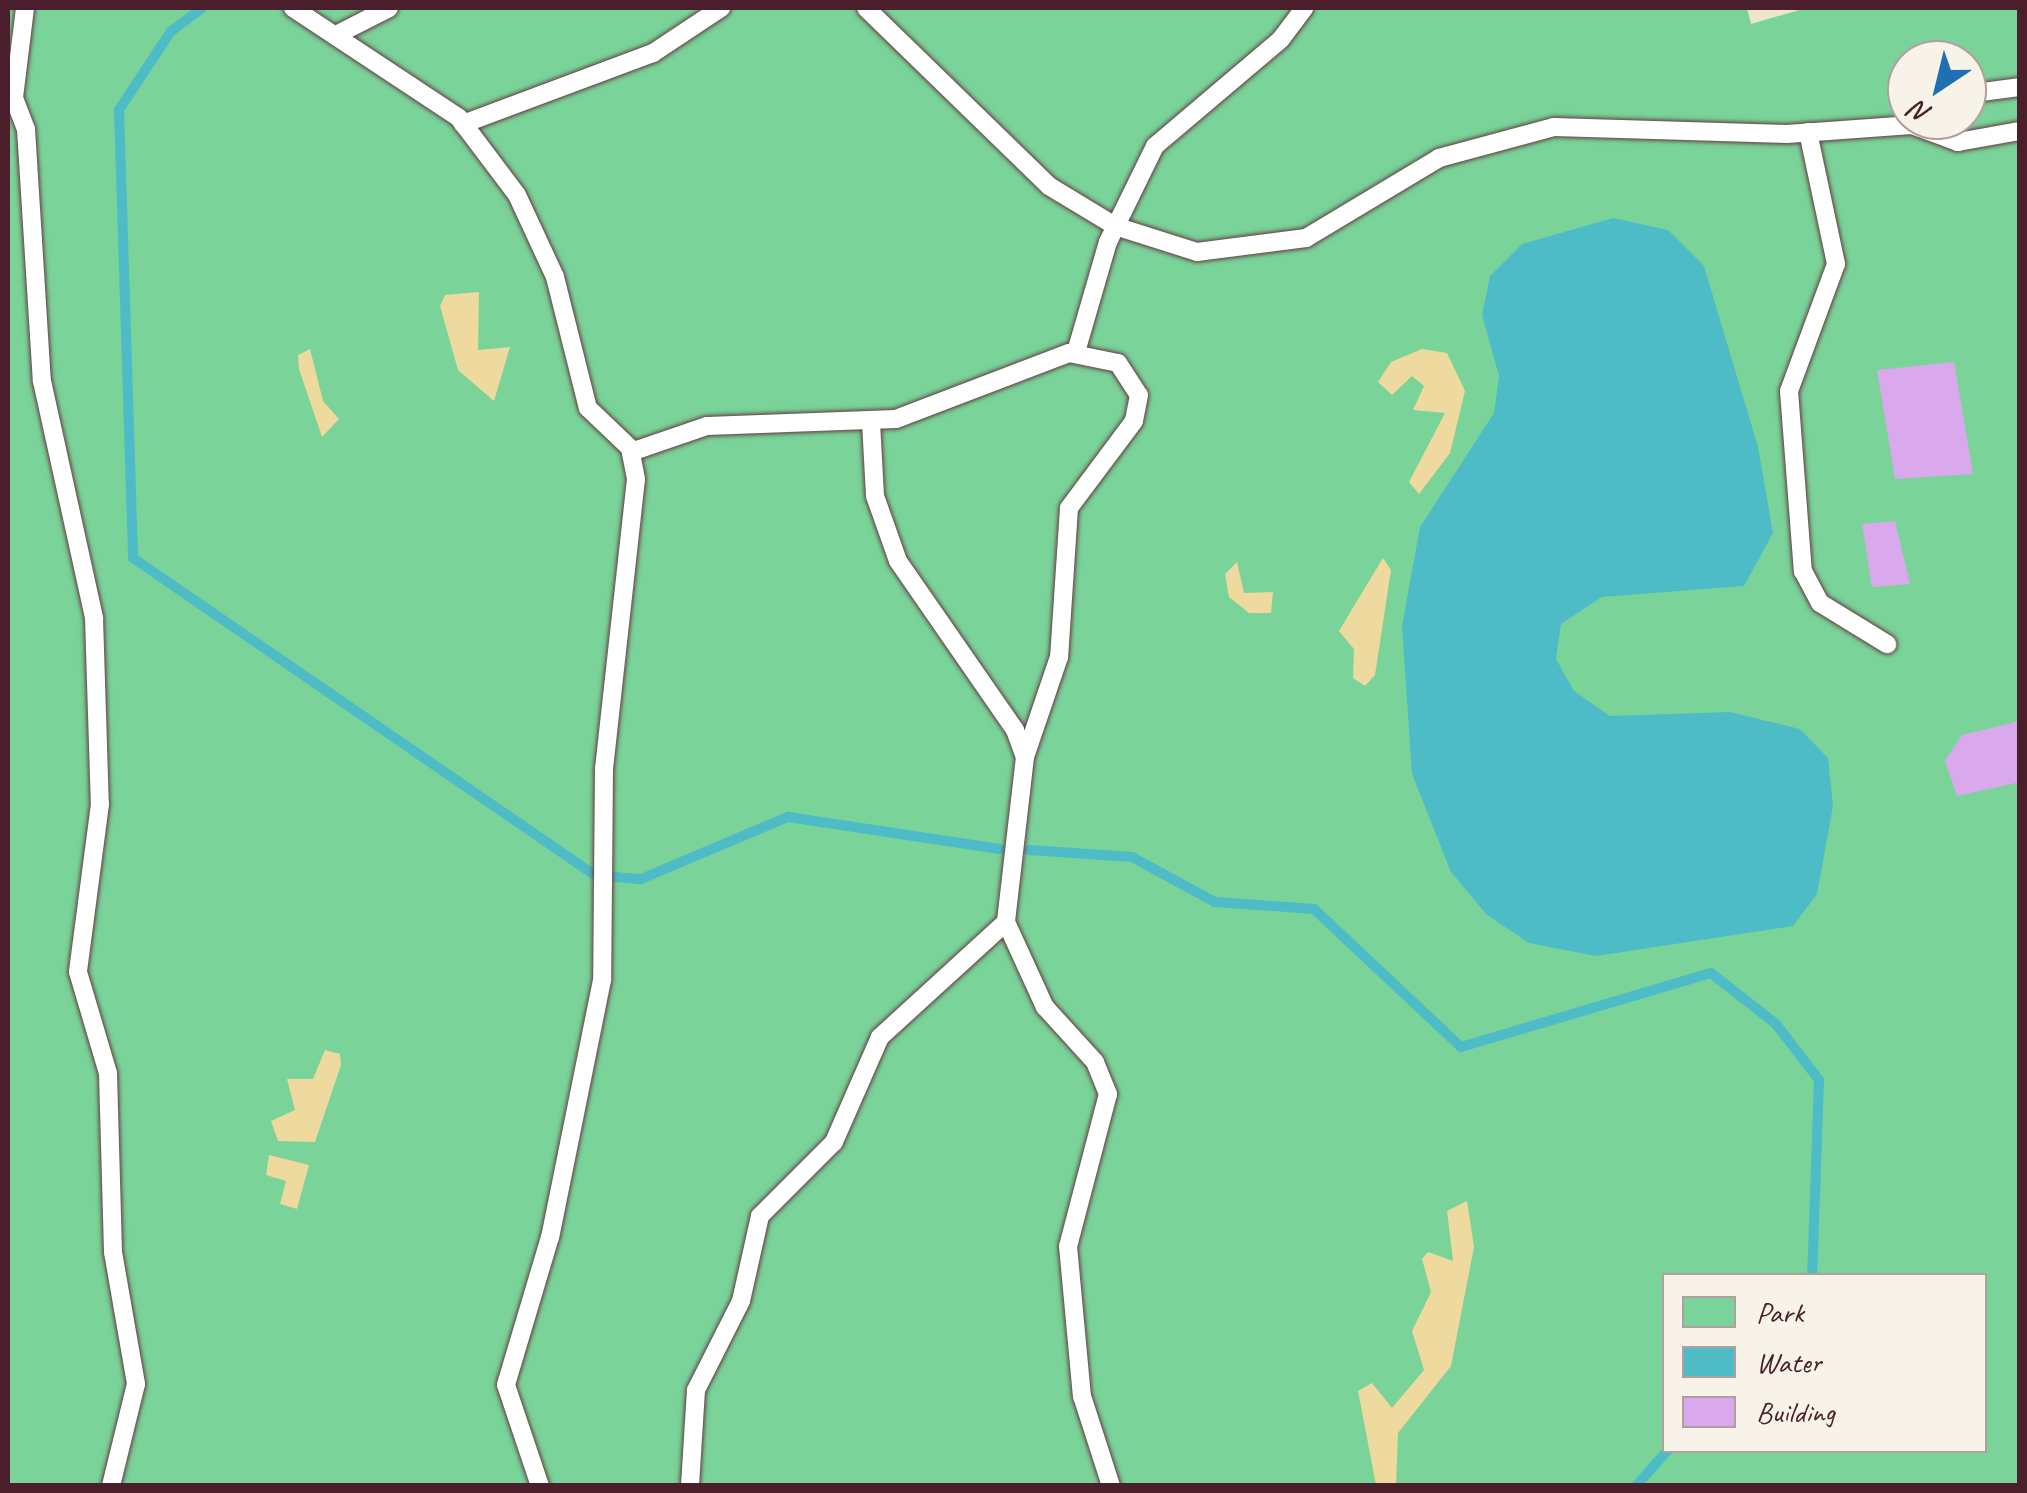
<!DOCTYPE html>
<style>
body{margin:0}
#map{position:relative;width:2027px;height:1493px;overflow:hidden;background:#eee6ca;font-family:Caveat,sans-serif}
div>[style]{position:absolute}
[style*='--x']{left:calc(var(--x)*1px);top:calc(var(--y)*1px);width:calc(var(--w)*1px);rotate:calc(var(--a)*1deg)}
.green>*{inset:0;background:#7ad399}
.sand>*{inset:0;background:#eeda9e}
.water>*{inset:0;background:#4ebcc6}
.stream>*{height:10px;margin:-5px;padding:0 5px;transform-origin:5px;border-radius:5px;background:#4ebcc6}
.building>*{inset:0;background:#daa9ed}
.roads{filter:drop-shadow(0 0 2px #633d43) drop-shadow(0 0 2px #633d43)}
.service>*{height:18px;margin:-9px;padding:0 9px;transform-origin:9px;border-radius:9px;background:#fff}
span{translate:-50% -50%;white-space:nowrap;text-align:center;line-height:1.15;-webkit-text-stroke:8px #f7f3e8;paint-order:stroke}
.frame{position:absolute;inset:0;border:10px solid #4a1f2b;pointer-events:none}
.legend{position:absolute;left:1662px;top:1273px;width:325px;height:180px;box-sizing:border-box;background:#f7f3e8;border:2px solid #b29e9c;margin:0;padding:12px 18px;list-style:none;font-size:30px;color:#4a1f2b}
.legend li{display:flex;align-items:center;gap:20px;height:50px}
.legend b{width:50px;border:2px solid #b29e9c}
.north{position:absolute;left:1887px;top:40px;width:100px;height:100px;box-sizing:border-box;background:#f7f3e8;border:2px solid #b29e9c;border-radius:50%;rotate:215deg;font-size:28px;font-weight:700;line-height:40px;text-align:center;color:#4a1f2b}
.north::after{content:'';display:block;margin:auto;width:35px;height:45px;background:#1f6fb2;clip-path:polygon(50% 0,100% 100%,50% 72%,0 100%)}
</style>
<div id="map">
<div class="green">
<div style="clip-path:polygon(evenodd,8px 8px,1747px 8px,1751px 24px,1806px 8px,2019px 8px,2019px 1485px,8px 1486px,8px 8px,1907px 60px,1967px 60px,1967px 120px,1907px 120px,1907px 60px,8px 8px,1664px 1276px,1984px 1276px,1984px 1450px,1664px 1450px,1664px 1276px)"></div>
</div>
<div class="sand">
<div style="clip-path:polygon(479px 292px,478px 350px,510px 347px,494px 401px,458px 370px,440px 306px,445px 295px)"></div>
<div style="clip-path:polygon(310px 349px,323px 401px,339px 419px,322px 437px,299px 369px,298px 355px)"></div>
<div style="clip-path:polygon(1422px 349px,1447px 353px,1465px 391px,1450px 453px,1419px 494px,1409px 482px,1445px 413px,1413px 410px,1424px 386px,1412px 376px,1392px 395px,1378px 382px,1391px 362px)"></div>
<div style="clip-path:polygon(1383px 558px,1391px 570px,1375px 675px,1365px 686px,1353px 678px,1354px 649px,1339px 631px)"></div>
<div style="clip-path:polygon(1237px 562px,1244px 593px,1273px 592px,1271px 613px,1249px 613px,1229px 597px,1225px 574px)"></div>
<div style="clip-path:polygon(325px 1050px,340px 1054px,341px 1065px,315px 1142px,278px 1141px,271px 1121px,295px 1110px,287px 1079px,313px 1079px)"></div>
<div style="clip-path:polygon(269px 1155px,309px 1165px,297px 1209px,280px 1204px,286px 1181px,266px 1175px)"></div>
<div style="clip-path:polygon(1467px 1201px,1474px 1247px,1451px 1366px,1398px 1433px,1396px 1485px,1376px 1485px,1358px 1391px,1372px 1383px,1392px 1408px,1424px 1370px,1412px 1331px,1431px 1292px,1422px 1259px,1428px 1252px,1453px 1261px,1447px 1211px)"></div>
</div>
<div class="water">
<div style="clip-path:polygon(1613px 218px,1668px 230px,1704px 266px,1758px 447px,1773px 533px,1744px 586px,1602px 597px,1561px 624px,1556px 659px,1574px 691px,1610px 716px,1730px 712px,1800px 729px,1828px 758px,1833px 806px,1817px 894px,1793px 926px,1596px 956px,1529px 943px,1487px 915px,1451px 872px,1412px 774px,1402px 626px,1420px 527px,1494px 413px,1499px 376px,1482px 315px,1490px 276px,1522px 244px)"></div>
</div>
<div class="stream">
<div style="--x:202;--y:8;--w:39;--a:143"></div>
<div style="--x:171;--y:31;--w:95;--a:123.4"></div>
<div style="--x:119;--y:110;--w:448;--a:88.2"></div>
<div style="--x:133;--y:558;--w:558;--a:34.49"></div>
<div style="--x:1029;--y:850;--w:103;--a:3.9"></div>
<div style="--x:1132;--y:857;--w:94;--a:28.5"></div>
<div style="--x:1215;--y:902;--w:99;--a:4"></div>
<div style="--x:1314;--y:909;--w:202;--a:43.2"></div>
<div style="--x:1461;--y:1047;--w:261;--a:-16.5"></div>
<div style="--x:1711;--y:973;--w:83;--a:38.1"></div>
<div style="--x:1776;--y:1024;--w:71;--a:52.5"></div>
<div style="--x:1819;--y:1080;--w:196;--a:92"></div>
<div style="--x:616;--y:877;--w:25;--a:5"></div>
<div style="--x:641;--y:879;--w:160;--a:-22.9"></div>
<div style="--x:788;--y:817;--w:214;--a:8.6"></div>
<div style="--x:1636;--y:1486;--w:48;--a:-48.4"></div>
</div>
<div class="building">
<div style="clip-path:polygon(1954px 362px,1973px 474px,1895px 479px,1877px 370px)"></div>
<div style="clip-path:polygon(1895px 521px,1910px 584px,1872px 587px,1862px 524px)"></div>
<div style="clip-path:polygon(2020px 721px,2020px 782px,1957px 796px,1945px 761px,1962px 735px)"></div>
</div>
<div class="roads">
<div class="service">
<div style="--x:25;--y:8;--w:91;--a:97"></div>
<div style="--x:14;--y:98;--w:33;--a:69"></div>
<div style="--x:26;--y:129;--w:253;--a:86.4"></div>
<div style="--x:42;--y:381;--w:243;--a:77.6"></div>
<div style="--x:94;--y:618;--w:186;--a:88.2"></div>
<div style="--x:100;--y:804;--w:169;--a:97.5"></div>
<div style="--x:78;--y:972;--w:105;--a:73.5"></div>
<div style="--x:108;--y:1073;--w:179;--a:88.4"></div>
<div style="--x:113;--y:1252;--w:134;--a:80.1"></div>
<div style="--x:136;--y:1384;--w:105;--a:103.8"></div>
<div style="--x:293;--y:8;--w:199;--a:33.5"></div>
<div style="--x:459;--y:118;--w:96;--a:53"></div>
<div style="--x:517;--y:195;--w:90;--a:65.1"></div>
<div style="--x:555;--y:277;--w:135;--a:75.9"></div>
<div style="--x:588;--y:408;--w:58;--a:43.6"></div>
<div style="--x:630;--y:448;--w:32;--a:79"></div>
<div style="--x:636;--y:479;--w:291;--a:96.3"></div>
<div style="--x:604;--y:768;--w:212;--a:90.5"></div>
<div style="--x:602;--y:980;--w:262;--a:101.4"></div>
<div style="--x:550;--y:1237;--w:154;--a:106.6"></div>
<div style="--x:506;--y:1385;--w:107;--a:71.4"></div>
<div style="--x:866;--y:8;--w:255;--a:44.2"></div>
<div style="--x:1049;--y:186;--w:77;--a:31.2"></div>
<div style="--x:1115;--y:226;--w:86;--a:17.6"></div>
<div style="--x:1197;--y:252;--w:110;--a:-7.3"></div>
<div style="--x:1306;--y:238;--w:155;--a:-31"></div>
<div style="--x:1439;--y:158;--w:119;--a:-15.1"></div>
<div style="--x:1554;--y:127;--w:233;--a:1.7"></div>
<div style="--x:1787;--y:134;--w:125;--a:-4.1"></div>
<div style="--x:1912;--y:125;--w:49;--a:20.3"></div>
<div style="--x:1958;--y:142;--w:63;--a:-10.1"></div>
<div style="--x:338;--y:34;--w:57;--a:-27"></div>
<div style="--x:1967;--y:94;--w:53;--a:-7.5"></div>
<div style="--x:463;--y:124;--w:203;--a:-20.5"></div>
<div style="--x:653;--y:53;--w:82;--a:-33.5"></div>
<div style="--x:1808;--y:132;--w:135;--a:78"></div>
<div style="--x:1836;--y:264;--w:135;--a:110.3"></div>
<div style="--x:1789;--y:391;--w:181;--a:85.6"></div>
<div style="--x:1803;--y:571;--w:36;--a:62"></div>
<div style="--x:1820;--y:603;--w:79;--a:31.5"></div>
<div style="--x:1076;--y:352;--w:115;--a:-73.8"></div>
<div style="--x:1108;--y:242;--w:107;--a:-63.9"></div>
<div style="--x:1155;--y:146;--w:165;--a:-40.3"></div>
<div style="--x:1281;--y:39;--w:39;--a:-53"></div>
<div style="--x:871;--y:422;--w:74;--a:86.9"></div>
<div style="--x:875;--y:496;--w:69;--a:70.5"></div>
<div style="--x:898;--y:561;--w:206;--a:55.3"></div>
<div style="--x:1015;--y:730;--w:29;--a:70"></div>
<div style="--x:631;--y:452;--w:80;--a:-18.9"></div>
<div style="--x:707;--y:426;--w:189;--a:-2.1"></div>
<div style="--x:896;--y:419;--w:185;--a:-20.9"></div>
<div style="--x:1069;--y:353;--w:50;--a:11.5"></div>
<div style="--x:1118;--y:363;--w:38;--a:57"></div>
<div style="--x:1139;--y:395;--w:26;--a:101"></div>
<div style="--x:1134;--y:421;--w:109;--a:126.8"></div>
<div style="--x:1069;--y:508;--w:149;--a:93.8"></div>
<div style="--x:1059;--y:657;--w:106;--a:108.8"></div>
<div style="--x:1025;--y:757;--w:166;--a:96.6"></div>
<div style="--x:1006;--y:922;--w:171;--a:137.6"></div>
<div style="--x:880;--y:1037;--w:115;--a:113.7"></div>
<div style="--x:834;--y:1142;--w:105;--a:135"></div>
<div style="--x:760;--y:1216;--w:87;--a:102.6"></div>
<div style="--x:741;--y:1301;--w:100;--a:116.8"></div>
<div style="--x:696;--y:1390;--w:96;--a:93.6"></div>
<div style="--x:1006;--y:922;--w:94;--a:65.4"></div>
<div style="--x:1045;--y:1007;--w:74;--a:47.7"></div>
<div style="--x:1095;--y:1062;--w:35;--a:68"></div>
<div style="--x:1108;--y:1094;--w:157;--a:104.7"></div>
<div style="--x:1068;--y:1246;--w:151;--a:84.7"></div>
<div style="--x:1082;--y:1396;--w:95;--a:72.1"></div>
</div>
</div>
<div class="frame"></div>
<ul class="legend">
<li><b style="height:28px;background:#7ad399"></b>Park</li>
<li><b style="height:28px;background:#4ebcc6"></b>Water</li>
<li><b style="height:28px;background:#daa9ed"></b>Building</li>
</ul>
<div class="north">N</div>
</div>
